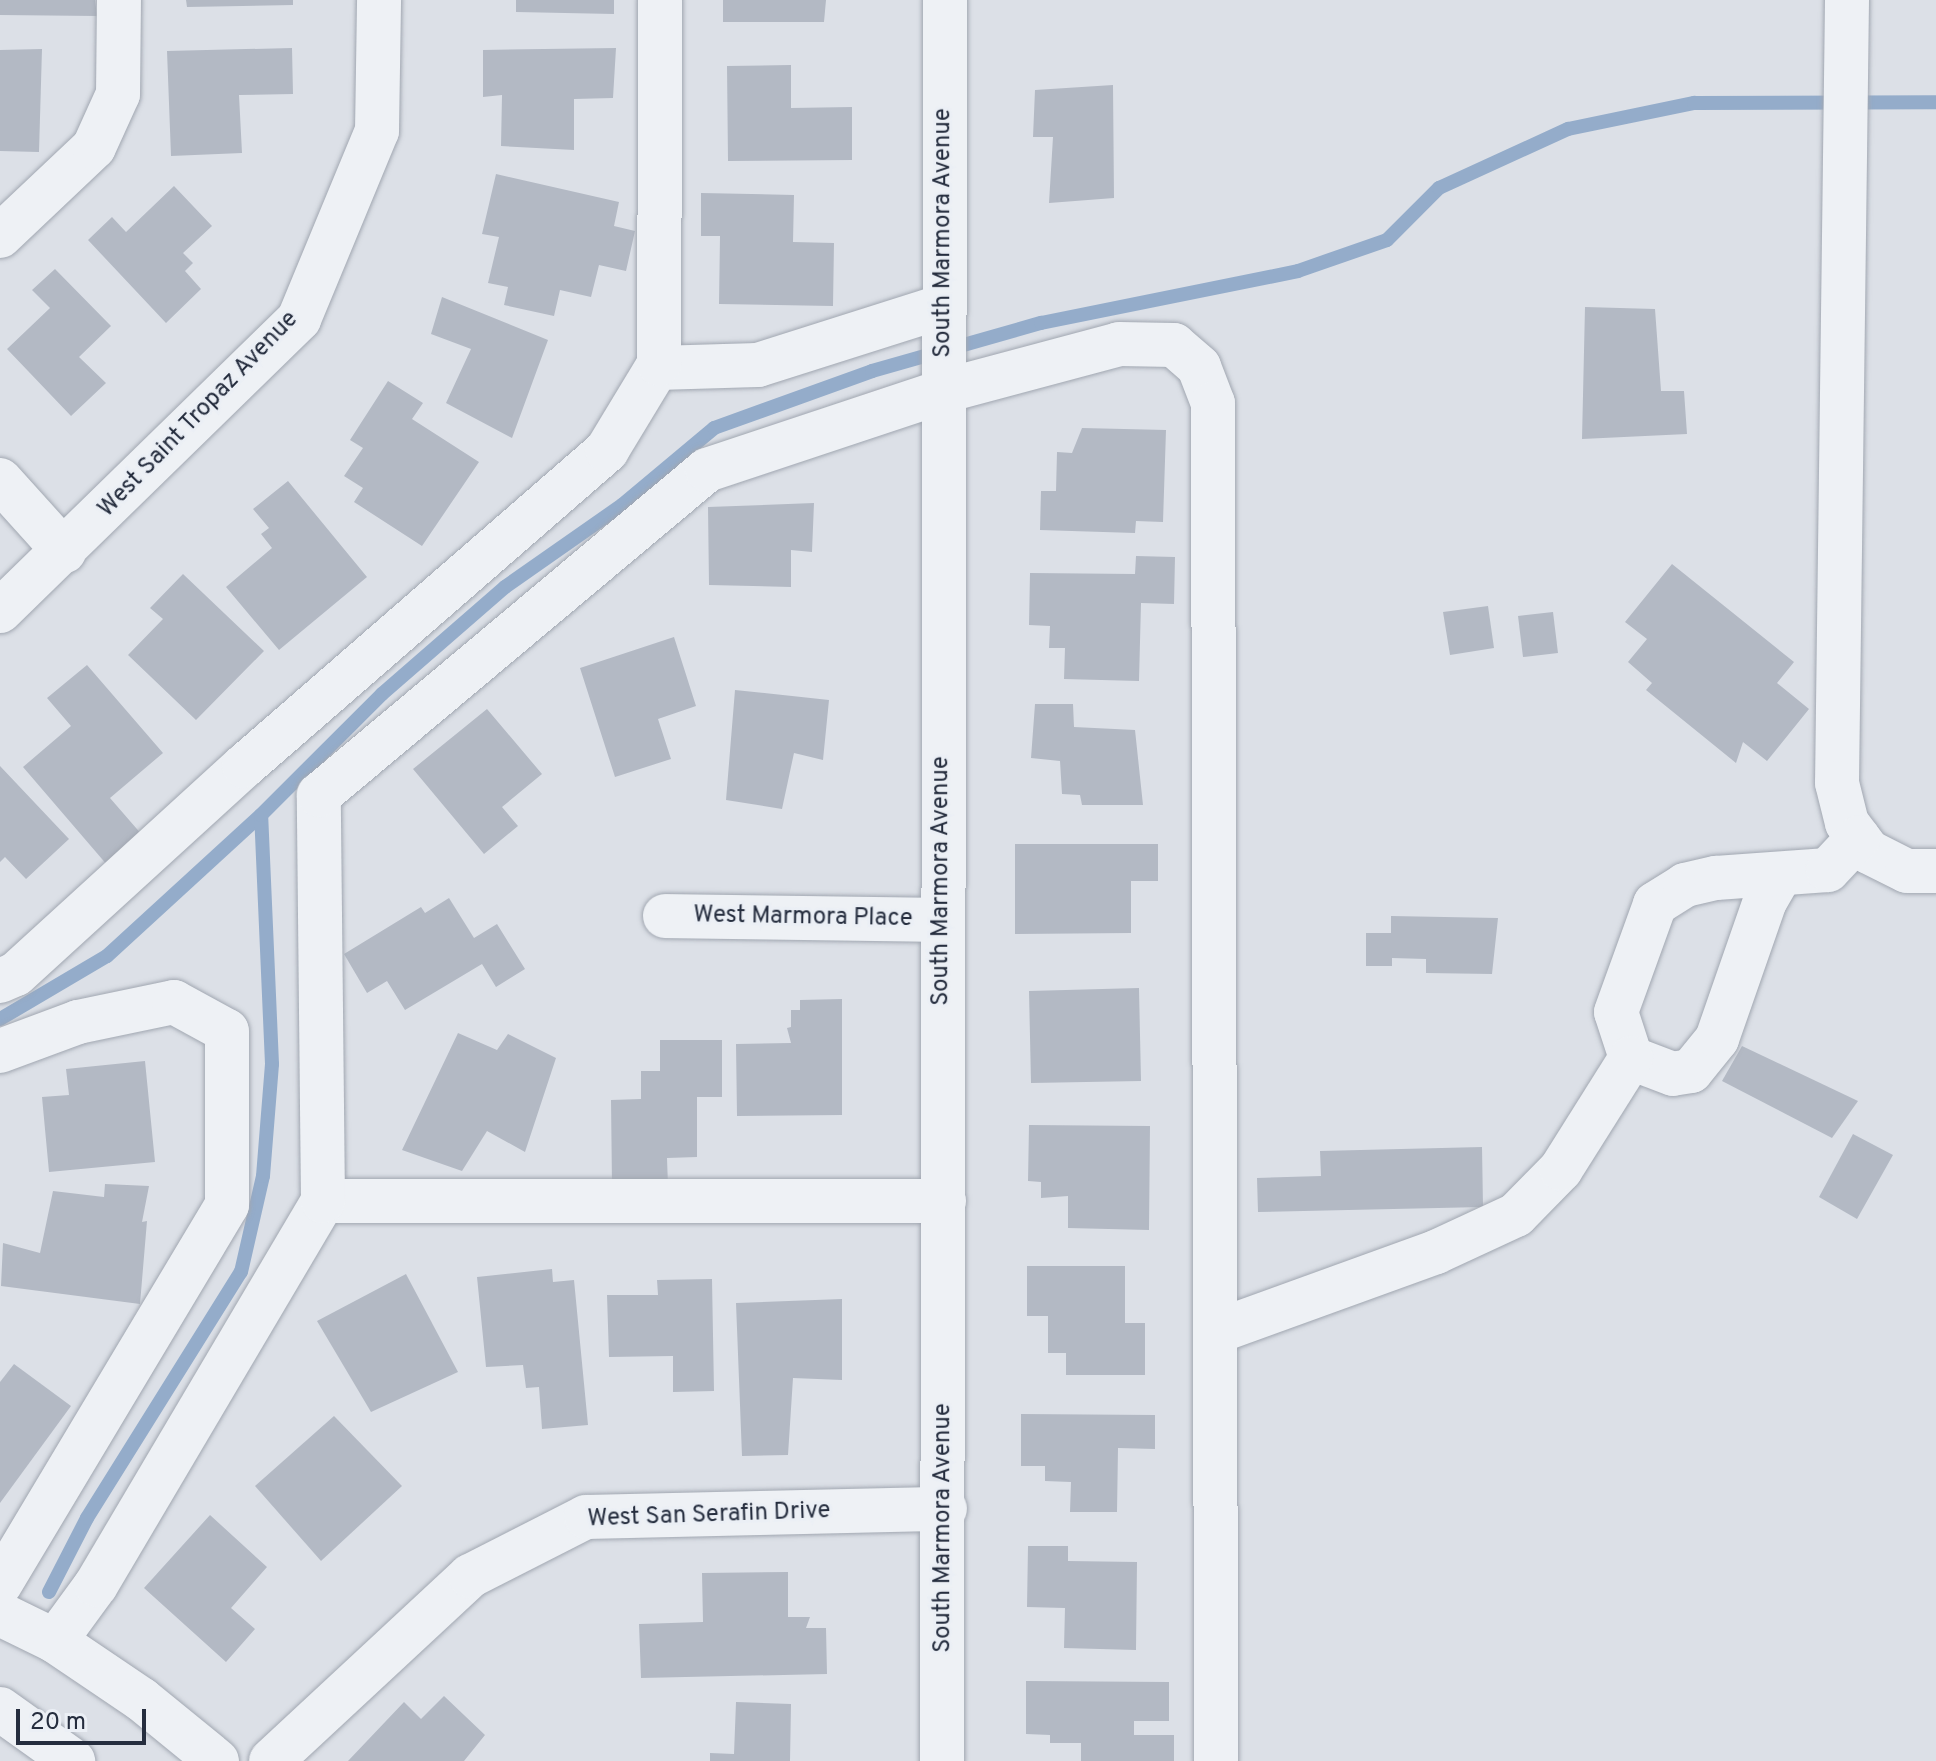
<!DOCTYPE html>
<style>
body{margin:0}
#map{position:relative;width:1936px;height:1761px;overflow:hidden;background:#dce0e7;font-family:Overpass,sans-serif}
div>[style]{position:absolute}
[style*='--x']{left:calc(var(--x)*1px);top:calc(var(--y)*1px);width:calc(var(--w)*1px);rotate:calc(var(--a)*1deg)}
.stream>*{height:14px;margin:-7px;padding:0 7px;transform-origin:7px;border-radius:7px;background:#94acca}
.building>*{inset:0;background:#b3b9c4}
.roads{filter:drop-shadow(0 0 2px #a1a7b1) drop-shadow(0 0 2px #a1a7b1)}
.minor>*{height:44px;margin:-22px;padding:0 22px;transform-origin:22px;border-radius:22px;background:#eef1f5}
span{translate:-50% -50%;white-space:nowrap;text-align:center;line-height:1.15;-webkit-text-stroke:6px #ebeff5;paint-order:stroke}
.street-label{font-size:24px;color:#252d3e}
.scale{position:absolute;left:16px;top:1709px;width:130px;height:36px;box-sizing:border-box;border:4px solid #252d3e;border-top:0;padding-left:10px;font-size:24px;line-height:28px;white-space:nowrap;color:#252d3e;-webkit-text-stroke:6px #ebeff5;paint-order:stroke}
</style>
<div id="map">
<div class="stream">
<div style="--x:0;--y:1019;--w:124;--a:-30.5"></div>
<div style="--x:107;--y:956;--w:209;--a:-42.5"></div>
<div style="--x:49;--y:1592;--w:83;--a:-62.8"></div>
<div style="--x:87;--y:1518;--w:290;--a:-58"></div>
<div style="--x:241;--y:1272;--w:98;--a:-77.1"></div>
<div style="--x:263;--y:1176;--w:112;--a:-85.4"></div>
<div style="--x:272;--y:1064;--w:249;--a:-92.5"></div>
<div style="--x:261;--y:815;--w:171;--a:-45"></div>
<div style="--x:382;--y:694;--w:163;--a:-41"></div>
<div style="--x:505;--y:587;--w:143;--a:-35"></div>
<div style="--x:622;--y:505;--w:120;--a:-39.9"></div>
<div style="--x:714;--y:428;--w:168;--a:-19.8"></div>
<div style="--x:872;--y:371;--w:176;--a:-15.9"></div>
<div style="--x:1041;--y:323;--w:262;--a:-11.4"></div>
<div style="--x:1298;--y:271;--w:94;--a:-19.2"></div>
<div style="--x:1387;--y:240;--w:74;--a:-45"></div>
<div style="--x:1439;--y:188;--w:142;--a:-24.6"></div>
<div style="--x:1568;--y:129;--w:129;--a:-11.7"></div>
<div style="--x:1694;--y:103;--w:242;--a:-0.2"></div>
</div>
<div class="building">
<div style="clip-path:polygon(0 0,95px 0,97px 16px,0 15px)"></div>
<div style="clip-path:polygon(186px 0,293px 0,293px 5px,187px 7px)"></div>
<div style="clip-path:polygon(516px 0,614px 0,614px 14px,516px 12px)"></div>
<div style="clip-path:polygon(723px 0,826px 0,824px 22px,723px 22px)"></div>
<div style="clip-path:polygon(292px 48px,293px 94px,239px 95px,242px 153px,171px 156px,167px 51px)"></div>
<div style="clip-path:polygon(616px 48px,613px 98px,574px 99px,574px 150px,501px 146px,502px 95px,483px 97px,483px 50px)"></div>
<div style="clip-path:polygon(42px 49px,39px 152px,0 151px,0 50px)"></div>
<div style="clip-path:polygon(791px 65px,791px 108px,852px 107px,852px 160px,728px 161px,727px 66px)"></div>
<div style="clip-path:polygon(1113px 85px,1114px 198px,1049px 203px,1053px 137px,1033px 137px,1035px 90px)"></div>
<div style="clip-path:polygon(496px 174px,619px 202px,614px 226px,635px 231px,626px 271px,599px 265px,591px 297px,560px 290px,554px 316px,504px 305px,508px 287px,488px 283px,499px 237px,482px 234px)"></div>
<div style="clip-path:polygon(174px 186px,212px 226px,183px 253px,193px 263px,185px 271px,201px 289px,166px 323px,88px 240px,112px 217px,126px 232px)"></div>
<div style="clip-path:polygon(701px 193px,794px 195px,793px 242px,834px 243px,833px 306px,719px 304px,720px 236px,701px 236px)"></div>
<div style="clip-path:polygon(55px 269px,111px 326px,79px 357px,106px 383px,71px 416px,7px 349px,50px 308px,32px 290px)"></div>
<div style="clip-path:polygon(442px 297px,548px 340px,512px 438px,446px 403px,471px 349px,431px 334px)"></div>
<div style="clip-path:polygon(1585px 307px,1655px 309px,1661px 391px,1684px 391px,1687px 434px,1582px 439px)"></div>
<div style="clip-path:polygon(388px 381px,423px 403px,412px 419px,479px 462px,422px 546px,354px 502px,363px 488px,344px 476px,363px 448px,350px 440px)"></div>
<div style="clip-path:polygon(1082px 428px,1166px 430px,1163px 522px,1136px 521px,1135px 533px,1040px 530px,1041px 491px,1056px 491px,1057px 452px,1072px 453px)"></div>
<div style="clip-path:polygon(288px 481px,367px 577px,279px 650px,226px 587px,272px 548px,261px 534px,269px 528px,253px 509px)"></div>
<div style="clip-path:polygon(814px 503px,812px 552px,791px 550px,791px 587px,709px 585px,708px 507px)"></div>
<div style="clip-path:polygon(1136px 556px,1175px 557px,1174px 604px,1141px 603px,1139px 681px,1064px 679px,1065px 648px,1049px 648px,1050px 626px,1029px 625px,1030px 573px,1135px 574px)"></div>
<div style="clip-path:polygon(1672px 564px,1794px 662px,1777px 683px,1809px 709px,1767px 761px,1743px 742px,1736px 763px,1646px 690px,1652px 683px,1628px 662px,1647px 639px,1625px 622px)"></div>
<div style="clip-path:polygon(183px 574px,264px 651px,196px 720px,128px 655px,163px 619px,150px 608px)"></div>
<div style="clip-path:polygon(1488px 606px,1494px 648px,1450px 655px,1443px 612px)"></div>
<div style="clip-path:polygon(1553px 612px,1558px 653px,1523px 657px,1518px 616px)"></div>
<div style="clip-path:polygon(674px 637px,696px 706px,658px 719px,671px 759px,615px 777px,580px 668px)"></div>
<div style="clip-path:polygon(87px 665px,163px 753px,110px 798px,143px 836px,108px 866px,23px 767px,71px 726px,47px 698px)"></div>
<div style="clip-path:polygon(735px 690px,829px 700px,823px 760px,794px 753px,782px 809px,726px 800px)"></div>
<div style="clip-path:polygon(1035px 704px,1073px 704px,1074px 727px,1135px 730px,1143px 805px,1082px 805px,1080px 795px,1062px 794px,1060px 761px,1031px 758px)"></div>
<div style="clip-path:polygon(487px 709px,542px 774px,502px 807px,518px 826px,484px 854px,413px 769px)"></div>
<div style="clip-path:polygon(0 766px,69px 839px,26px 879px,5px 857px,0 862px)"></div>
<div style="clip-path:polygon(1015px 844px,1158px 844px,1158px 881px,1131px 881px,1131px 933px,1015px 934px)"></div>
<div style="clip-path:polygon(449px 898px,474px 938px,497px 924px,525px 969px,496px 987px,482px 964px,405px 1010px,387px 981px,367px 993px,344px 954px,421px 907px,425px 913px)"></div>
<div style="clip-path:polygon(1391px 916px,1498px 918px,1492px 974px,1426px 973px,1426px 959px,1392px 958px,1392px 966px,1366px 966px,1366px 933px,1391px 933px)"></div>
<div style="clip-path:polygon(1139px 988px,1141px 1081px,1031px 1083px,1029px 991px)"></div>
<div style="clip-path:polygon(842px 999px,842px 1115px,737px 1116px,736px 1044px,791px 1043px,787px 1028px,791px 1027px,791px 1010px,800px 1010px,800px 1000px)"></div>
<div style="clip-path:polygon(458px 1033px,497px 1050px,508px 1034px,556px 1058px,525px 1152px,487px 1131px,462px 1171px,402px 1150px)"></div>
<div style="clip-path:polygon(660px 1040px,722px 1040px,722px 1097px,697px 1097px,697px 1157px,667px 1158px,668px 1186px,612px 1186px,611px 1100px,641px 1099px,641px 1071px,660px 1071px)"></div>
<div style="clip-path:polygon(1742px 1046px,1858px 1101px,1832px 1138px,1722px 1081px)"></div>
<div style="clip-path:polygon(145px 1061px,155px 1162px,49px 1172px,42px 1097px,69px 1095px,66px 1069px)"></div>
<div style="clip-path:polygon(1029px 1125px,1150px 1126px,1149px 1230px,1068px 1228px,1068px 1196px,1041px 1198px,1041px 1182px,1028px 1181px)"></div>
<div style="clip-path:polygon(1853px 1134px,1893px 1155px,1857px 1219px,1819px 1197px)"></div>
<div style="clip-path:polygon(1482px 1147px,1483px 1207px,1258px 1212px,1257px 1178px,1321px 1176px,1320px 1151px)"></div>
<div style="clip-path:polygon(105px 1184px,149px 1186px,142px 1222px,147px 1221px,140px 1304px,1px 1286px,3px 1243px,40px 1253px,53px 1191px,104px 1197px)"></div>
<div style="clip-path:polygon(1027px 1266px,1125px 1266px,1125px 1323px,1145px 1323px,1145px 1375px,1066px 1375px,1066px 1353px,1048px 1353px,1048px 1316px,1027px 1316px)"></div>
<div style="clip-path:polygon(552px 1269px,553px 1282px,574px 1280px,588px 1425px,542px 1429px,539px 1387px,526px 1388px,523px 1365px,486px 1367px,477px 1277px)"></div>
<div style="clip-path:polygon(406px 1274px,458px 1372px,371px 1412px,317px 1321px)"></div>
<div style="clip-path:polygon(712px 1279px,714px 1391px,673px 1392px,673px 1356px,609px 1357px,607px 1295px,658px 1295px,657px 1280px)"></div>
<div style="clip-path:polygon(842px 1299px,842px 1380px,793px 1378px,788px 1455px,742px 1456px,736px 1303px)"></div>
<div style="clip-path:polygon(14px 1364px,71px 1406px,0 1503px,0 1382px)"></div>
<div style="clip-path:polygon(1021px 1414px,1155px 1415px,1155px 1449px,1118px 1448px,1117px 1512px,1070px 1512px,1071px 1482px,1045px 1481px,1045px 1466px,1021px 1466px)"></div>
<div style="clip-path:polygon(334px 1416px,402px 1486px,321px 1561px,255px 1486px)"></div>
<div style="clip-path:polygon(210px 1515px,267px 1567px,231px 1608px,255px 1629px,226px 1662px,144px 1588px)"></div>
<div style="clip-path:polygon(1028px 1546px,1068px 1546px,1068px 1561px,1137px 1562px,1136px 1650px,1064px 1648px,1065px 1608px,1027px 1607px)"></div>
<div style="clip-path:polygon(788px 1572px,788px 1617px,810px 1617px,806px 1628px,826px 1628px,827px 1674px,641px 1678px,639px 1624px,703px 1622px,702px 1573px)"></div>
<div style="clip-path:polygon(1026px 1681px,1169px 1682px,1169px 1721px,1134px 1721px,1134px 1735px,1174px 1735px,1174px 1761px,1081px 1761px,1081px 1743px,1050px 1743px,1050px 1735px,1026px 1734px)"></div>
<div style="clip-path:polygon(444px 1696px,485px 1735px,464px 1761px,348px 1761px,404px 1702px,421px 1719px)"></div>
<div style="clip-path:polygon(736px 1702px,791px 1704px,790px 1761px,710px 1761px,710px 1753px,734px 1754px)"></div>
</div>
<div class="roads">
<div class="minor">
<div style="--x:1847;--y:0;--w:783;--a:90.73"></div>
<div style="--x:1837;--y:783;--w:41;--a:76"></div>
<div style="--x:1847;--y:823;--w:36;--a:53"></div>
<div style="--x:1869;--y:852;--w:42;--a:26.6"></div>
<div style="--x:1907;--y:871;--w:29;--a:0"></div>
<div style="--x:0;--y:236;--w:129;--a:-43.4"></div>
<div style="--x:94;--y:147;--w:58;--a:-65.6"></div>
<div style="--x:118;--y:94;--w:94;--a:-89.4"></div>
<div style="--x:657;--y:368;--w:101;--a:-1.7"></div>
<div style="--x:758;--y:365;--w:195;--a:-17.6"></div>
<div style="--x:0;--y:480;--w:96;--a:48"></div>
<div style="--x:0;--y:611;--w:418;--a:-44.3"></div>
<div style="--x:299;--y:319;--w:204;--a:-67.5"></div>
<div style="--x:377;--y:131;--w:131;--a:-89.1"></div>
<div style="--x:1779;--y:877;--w:28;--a:120"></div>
<div style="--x:1765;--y:901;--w:146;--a:109.2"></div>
<div style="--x:1717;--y:1039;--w:41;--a:129.1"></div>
<div style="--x:1691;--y:1071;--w:18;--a:171"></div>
<div style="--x:1673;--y:1074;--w:45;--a:-159.1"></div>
<div style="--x:1631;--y:1058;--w:48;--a:-108.1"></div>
<div style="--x:1616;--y:1012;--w:115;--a:-70.1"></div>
<div style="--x:1655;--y:904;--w:36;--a:-32"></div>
<div style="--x:1685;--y:885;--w:32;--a:-13"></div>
<div style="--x:1716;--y:878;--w:112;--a:-4.1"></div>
<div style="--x:1828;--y:870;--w:44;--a:-46.8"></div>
<div style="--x:665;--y:916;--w:277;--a:0.8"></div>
<div style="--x:0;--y:981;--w:17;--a:-24"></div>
<div style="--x:16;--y:974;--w:309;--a:-42.4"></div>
<div style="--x:244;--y:766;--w:481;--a:-41"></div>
<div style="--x:607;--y:450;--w:100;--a:-58.8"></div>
<div style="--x:659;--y:364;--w:364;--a:-89.8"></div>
<div style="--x:0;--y:1051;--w:83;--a:-20.4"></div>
<div style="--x:78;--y:1022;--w:98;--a:-11.8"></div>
<div style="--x:174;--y:1002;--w:60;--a:28.7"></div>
<div style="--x:227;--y:1031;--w:174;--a:90"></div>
<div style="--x:227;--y:1205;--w:442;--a:120.9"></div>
<div style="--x:323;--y:1201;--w:621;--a:0"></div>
<div style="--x:1218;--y:1331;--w:232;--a:-19.9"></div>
<div style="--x:1436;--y:1252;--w:88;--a:-24.8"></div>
<div style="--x:1516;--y:1215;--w:64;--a:-45.6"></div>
<div style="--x:1561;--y:1169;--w:131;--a:-57.8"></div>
<div style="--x:0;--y:1614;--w:61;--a:26.1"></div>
<div style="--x:55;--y:1641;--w:104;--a:34"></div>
<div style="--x:141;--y:1699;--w:98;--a:39.2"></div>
<div style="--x:55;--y:1641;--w:69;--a:-53.8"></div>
<div style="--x:96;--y:1585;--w:446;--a:-59.4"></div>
<div style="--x:323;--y:1201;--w:406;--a:-90.6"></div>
<div style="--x:319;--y:795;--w:506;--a:-39.95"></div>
<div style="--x:707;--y:470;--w:250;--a:-18.4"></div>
<div style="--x:944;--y:391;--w:181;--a:-15"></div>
<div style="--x:1119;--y:344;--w:55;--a:1"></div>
<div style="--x:1174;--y:345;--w:33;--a:41"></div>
<div style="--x:1199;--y:367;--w:39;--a:69"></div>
<div style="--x:1213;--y:403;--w:1358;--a:89.87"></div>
<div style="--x:0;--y:1709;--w:90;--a:35.5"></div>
<div style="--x:271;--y:1761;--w:272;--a:-42.9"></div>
<div style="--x:470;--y:1576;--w:130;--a:-27"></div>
<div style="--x:586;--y:1517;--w:359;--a:-1.3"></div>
<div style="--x:942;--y:1761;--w:1761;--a:-89.9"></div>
</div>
</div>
<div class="street-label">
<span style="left:944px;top:233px;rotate:-90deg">South Marmora Avenue</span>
<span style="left:199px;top:415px;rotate:-46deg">West Saint Tropaz Avenue</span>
<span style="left:942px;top:881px;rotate:-90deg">South Marmora Avenue</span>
<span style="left:803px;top:918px;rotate:1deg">West Marmora Place</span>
<span style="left:709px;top:1516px;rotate:-2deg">West San Serafin Drive</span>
<span style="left:944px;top:1528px;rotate:-90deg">South Marmora Avenue</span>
</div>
<div class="scale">20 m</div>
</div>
